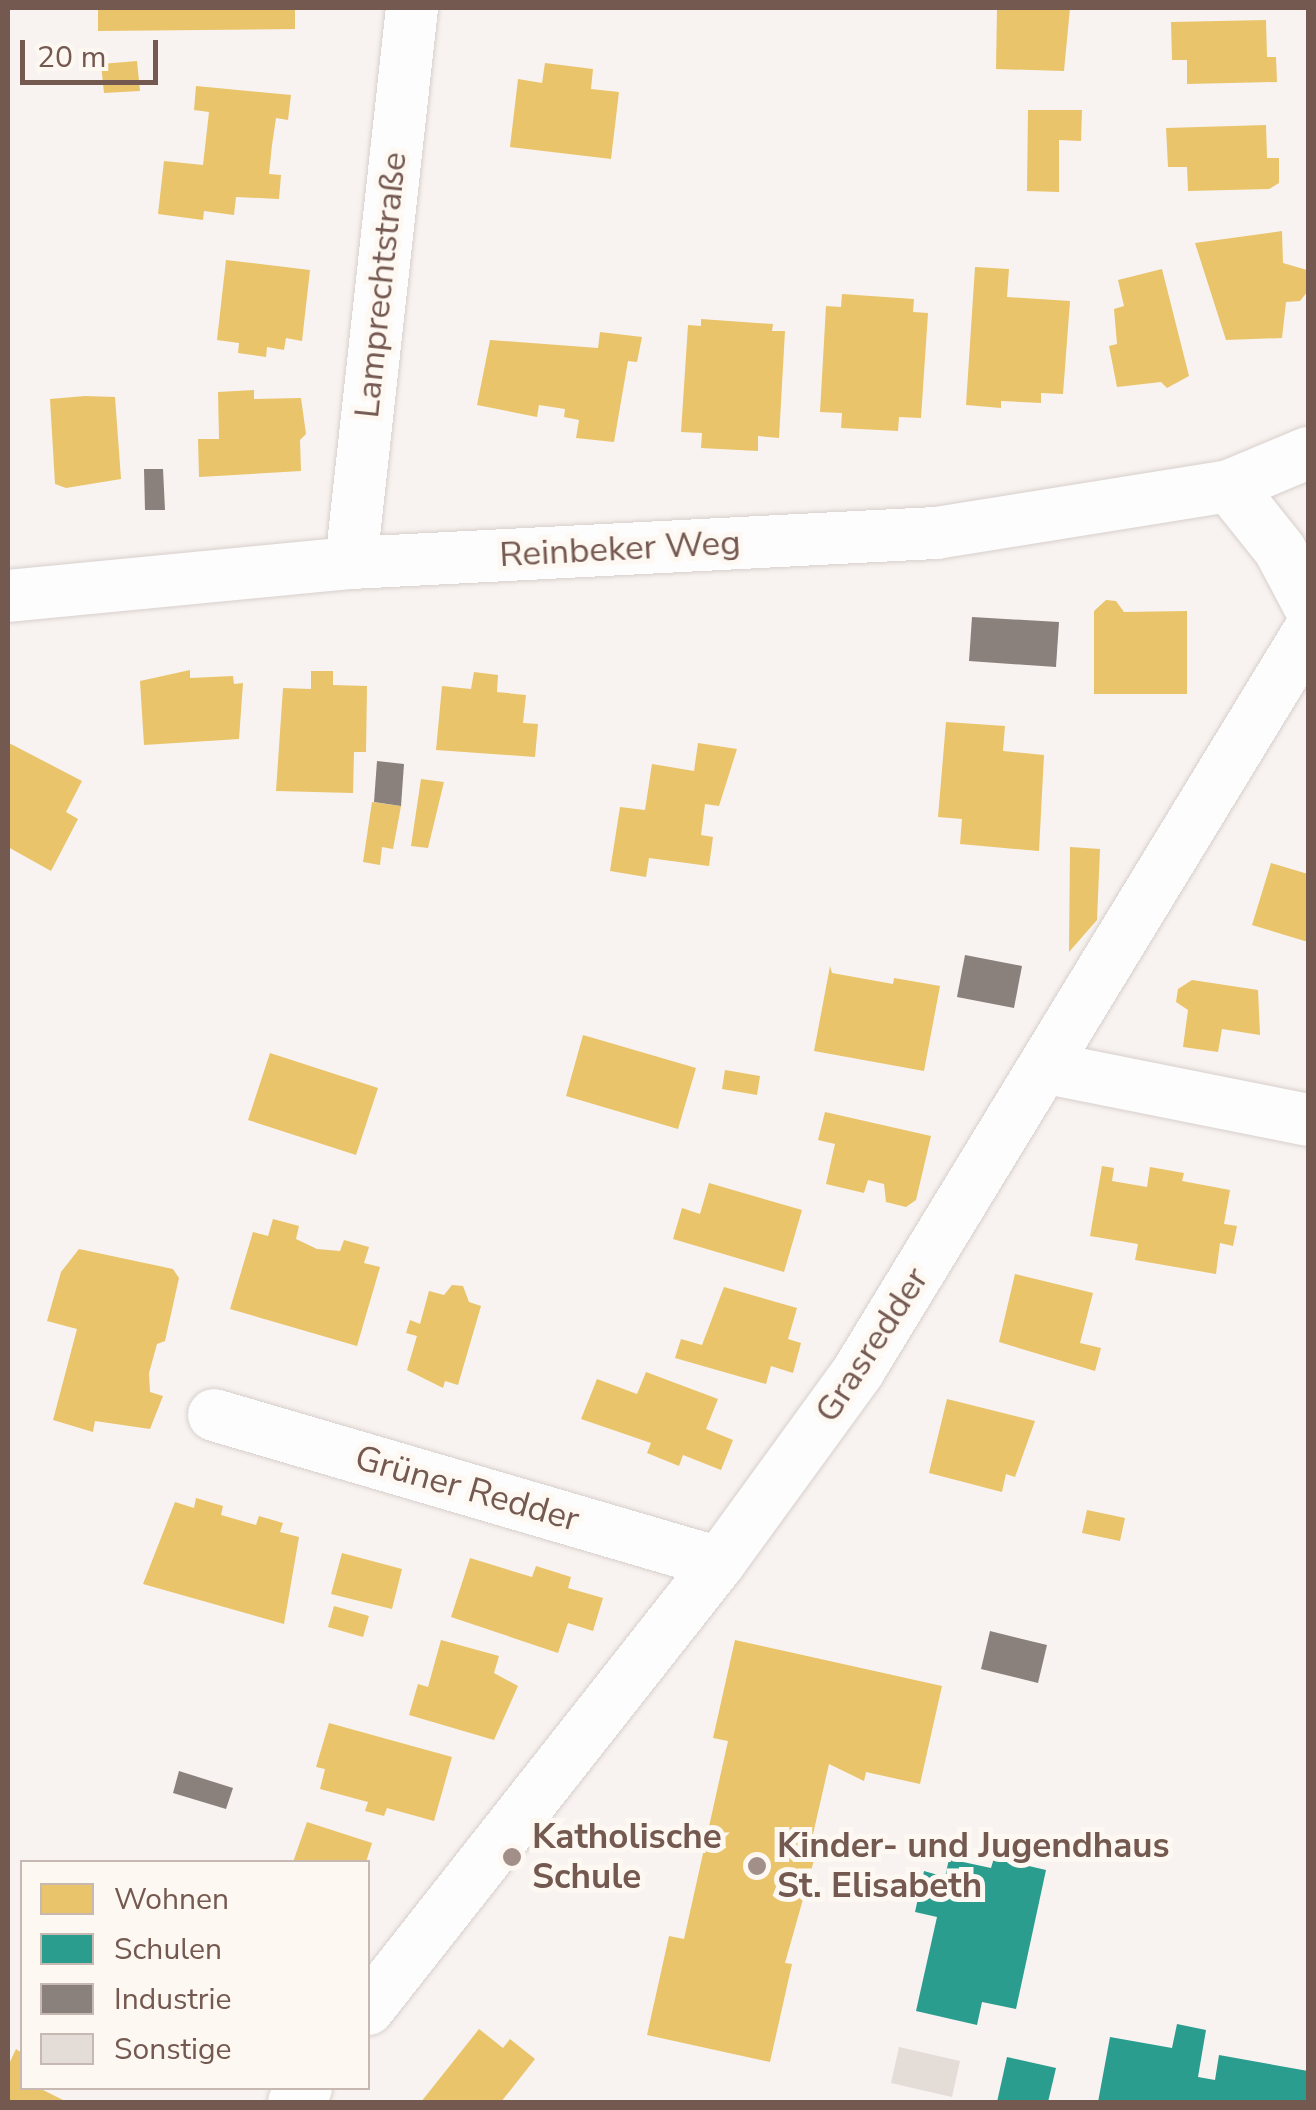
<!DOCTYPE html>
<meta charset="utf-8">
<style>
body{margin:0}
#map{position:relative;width:1316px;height:2110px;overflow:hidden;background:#f8f3f0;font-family:"Nunito Sans",sans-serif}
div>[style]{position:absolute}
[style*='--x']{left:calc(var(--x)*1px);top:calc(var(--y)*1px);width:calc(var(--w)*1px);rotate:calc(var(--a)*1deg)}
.homes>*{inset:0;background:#e9c46a}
.schools>*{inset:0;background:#2a9d8f}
.industry>*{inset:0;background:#8a817c}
.building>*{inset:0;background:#e4dcd7}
.roads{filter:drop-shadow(0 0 2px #d7cfcc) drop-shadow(0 0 2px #d7cfcc)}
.minor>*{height:52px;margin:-26px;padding:0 26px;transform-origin:26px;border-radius:26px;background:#fefdfd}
.dots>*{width:28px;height:28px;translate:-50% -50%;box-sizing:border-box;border:5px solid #fef8f2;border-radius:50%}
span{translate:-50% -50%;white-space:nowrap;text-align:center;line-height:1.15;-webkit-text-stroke:10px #fef8f2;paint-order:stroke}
.street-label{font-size:35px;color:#745951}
.poi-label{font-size:35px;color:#745951;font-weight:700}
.left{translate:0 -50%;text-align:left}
.frame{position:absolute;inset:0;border:10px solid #745951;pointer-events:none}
.legend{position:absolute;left:20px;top:1860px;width:350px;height:230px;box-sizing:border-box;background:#fef8f2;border:2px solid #c7b8b2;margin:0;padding:12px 18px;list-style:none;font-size:30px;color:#745951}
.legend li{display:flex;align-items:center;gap:20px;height:50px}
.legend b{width:50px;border:2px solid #c7b8b2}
.scale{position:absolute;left:20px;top:40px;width:138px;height:45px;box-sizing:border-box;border:5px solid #745951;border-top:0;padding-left:12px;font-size:30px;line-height:35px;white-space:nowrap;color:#745951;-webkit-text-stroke:8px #fef8f2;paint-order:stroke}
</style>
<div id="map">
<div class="homes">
<div style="clip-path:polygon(98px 8px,295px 8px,295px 29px,98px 31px)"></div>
<div style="clip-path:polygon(997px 8px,1070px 8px,1064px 71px,996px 69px)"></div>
<div style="clip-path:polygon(1266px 20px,1267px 57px,1276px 57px,1277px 82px,1187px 84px,1187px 60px,1172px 60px,1171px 22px)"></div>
<div style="clip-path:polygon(137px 61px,140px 91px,104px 93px,101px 64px)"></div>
<div style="clip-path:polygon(545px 63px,593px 69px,591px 89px,619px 92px,611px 159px,510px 147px,518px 79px,542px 83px)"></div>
<div style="clip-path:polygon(196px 86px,291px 95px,288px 120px,276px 118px,272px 145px,269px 174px,281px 175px,279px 199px,236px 197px,234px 215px,204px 211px,203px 220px,158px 214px,164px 161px,203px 165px,209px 112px,194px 110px)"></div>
<div style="clip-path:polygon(1028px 110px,1082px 110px,1081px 141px,1059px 140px,1059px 192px,1027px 191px)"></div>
<div style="clip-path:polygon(1266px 125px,1267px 158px,1279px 158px,1279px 183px,1269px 189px,1188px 191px,1187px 167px,1168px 167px,1166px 128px)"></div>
<div style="clip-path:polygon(1282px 231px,1283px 263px,1307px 270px,1308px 291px,1300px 301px,1286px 302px,1282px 338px,1226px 340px,1195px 243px)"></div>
<div style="clip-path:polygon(226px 260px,310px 270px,302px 341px,286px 338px,284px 350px,267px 347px,266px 357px,238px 353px,239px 343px,217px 340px)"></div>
<div style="clip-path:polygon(975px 267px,1009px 269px,1007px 297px,1070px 301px,1063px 394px,1041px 393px,1041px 403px,1001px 401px,1001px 408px,966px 405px)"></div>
<div style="clip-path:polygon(1162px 269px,1189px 376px,1167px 388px,1161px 382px,1117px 387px,1109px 346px,1117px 344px,1114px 309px,1124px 306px,1118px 280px)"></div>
<div style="clip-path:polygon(842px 294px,914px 299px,913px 312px,928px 313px,921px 418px,899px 417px,898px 431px,841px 428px,842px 413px,820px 412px,826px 306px,841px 307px)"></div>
<div style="clip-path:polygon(701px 319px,773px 324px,772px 331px,785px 331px,779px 438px,758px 436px,758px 451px,701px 448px,702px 433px,681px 432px,688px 325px,701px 326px)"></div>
<div style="clip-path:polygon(600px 332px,642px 337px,637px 362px,628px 361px,614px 442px,576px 438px,579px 420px,564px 417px,565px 409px,539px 405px,537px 417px,477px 405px,490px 340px,598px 348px)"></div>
<div style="clip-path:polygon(254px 390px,254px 399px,301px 398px,306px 434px,300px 440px,301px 471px,199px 477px,198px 439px,219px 439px,218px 392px)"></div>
<div style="clip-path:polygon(85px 396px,115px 397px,121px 479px,66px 488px,55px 484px,50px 399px)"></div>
<div style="clip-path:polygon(1106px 600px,1116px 601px,1124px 612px,1187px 611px,1187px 694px,1094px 694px,1094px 611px)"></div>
<div style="clip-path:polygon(190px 670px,190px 678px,233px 676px,234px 684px,243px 683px,239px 739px,144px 745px,140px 681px)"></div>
<div style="clip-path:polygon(311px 671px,333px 671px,333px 685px,367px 686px,366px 752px,354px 752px,353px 793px,276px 791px,283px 688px,311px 689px)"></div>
<div style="clip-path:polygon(474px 672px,498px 675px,497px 692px,526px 695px,523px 723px,538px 724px,535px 757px,436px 750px,442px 686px,471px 689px)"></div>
<div style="clip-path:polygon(946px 722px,1005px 726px,1003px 751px,1044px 755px,1039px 851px,960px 844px,962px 819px,938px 817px)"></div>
<div style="clip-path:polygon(9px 743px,82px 781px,66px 812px,78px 819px,51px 871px,8px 847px)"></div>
<div style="clip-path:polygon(698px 743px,737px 749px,719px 806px,705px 804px,701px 835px,713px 837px,709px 866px,649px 858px,646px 877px,610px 871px,620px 807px,645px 810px,652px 764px,694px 771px)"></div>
<div style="clip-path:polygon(421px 779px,444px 782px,428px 848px,411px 846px)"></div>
<div style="clip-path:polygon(372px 802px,401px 806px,393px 849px,382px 847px,380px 865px,363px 862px)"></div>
<div style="clip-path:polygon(1070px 847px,1100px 849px,1097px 920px,1069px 952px)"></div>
<div style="clip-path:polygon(1271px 863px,1308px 874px,1308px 942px,1252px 925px)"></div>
<div style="clip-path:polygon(830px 966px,832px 973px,893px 984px,894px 978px,940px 986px,924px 1071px,814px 1051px)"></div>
<div style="clip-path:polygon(1192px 980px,1258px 990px,1260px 1035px,1222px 1029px,1218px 1052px,1183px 1047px,1188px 1010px,1176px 1002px,1178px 989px)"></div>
<div style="clip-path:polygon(583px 1035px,696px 1068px,678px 1129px,566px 1096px)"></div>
<div style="clip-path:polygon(270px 1053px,378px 1088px,356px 1155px,248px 1120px)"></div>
<div style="clip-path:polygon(725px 1070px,760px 1076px,757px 1095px,722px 1089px)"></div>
<div style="clip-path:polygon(825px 1112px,931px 1136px,916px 1200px,906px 1207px,886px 1202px,884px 1184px,868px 1180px,864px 1193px,826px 1184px,835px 1144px,818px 1140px)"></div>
<div style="clip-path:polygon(1102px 1166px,1114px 1168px,1112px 1181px,1147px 1187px,1150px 1167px,1184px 1173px,1182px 1181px,1230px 1190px,1224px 1224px,1237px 1226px,1233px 1246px,1220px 1243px,1216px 1274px,1135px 1260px,1138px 1244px,1090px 1236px)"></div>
<div style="clip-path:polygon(709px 1183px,802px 1210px,784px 1272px,673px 1239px,682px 1208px,700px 1214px)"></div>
<div style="clip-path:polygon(273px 1219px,299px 1226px,296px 1239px,317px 1249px,340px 1251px,344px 1240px,369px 1247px,364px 1263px,380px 1267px,357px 1346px,230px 1309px,253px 1232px,268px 1236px)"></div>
<div style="clip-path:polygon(79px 1249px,173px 1269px,179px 1278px,165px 1341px,157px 1344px,149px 1373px,150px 1392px,163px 1396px,150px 1429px,95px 1421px,93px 1432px,53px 1420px,77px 1329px,47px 1321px,61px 1272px)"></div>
<div style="clip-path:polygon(1015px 1274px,1093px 1293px,1080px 1343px,1101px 1348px,1095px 1371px,999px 1342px)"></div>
<div style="clip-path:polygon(452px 1285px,463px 1286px,469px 1302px,481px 1306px,458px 1385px,445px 1381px,443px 1388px,407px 1370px,417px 1336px,406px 1333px,410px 1320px,420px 1324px,429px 1291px,444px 1295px)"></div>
<div style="clip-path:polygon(724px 1287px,797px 1308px,788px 1339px,801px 1343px,793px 1373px,771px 1366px,766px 1384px,675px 1358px,681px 1339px,702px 1345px)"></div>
<div style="clip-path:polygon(646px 1372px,718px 1399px,706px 1429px,733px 1440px,721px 1470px,683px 1455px,679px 1466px,647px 1453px,651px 1443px,581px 1419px,597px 1379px,637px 1394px)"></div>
<div style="clip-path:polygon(947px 1399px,1035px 1421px,1015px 1477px,1006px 1474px,1002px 1492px,929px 1473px)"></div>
<div style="clip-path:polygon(196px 1498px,223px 1506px,221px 1515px,256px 1525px,259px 1516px,283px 1523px,280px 1532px,299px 1537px,284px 1624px,143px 1584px,175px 1502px,194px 1508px)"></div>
<div style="clip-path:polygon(1087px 1510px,1125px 1518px,1120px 1541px,1082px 1533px)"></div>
<div style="clip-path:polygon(342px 1553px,402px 1569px,392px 1609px,331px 1594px)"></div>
<div style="clip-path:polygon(470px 1558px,532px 1577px,536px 1566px,571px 1577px,568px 1588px,603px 1598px,593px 1631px,568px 1623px,558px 1653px,451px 1617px)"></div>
<div style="clip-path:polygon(334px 1606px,369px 1616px,363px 1637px,328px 1627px)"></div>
<div style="clip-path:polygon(441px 1640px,499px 1656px,494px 1673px,518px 1686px,494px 1740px,409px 1715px,418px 1684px,428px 1687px)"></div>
<div style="clip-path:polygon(735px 1640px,942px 1686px,920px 1784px,866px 1772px,864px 1781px,829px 1764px,811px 1843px,818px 1846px,785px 1963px,792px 1964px,770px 2062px,647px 2035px,669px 1936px,684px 1939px,728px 1741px,713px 1738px)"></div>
<div style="clip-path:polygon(329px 1723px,452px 1757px,434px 1821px,387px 1808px,384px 1816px,365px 1811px,368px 1802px,320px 1789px,325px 1769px,316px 1767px)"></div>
<div style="clip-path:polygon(307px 1822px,372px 1843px,366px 1862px,293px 1862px)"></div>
<div style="clip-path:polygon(479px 2029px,503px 2048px,510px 2039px,535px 2059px,501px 2102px,421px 2102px)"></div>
<div style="clip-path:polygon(16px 2049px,22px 2053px,22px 2088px,39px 2088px,67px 2102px,8px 2102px,8px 2066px)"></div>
</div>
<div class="schools">
<div style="clip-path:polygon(994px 1858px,1046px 1870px,1016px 2009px,982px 2002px,977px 2025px,916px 2011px,937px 1917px,915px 1912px,924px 1871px,945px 1877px,949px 1859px,991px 1868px)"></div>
<div style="clip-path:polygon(1177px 2024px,1206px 2030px,1198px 2077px,1215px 2080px,1219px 2055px,1308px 2071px,1308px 2102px,1098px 2102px,1110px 2037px,1172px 2048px)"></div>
<div style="clip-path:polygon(1007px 2057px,1056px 2068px,1048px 2102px,997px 2102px)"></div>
</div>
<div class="industry">
<div style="clip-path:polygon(144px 469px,163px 469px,165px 510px,145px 510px)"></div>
<div style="clip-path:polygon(972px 617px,1059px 622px,1056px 667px,969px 661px)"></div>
<div style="clip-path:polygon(377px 761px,404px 764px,401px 806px,374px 802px)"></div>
<div style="clip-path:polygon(965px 955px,1022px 966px,1014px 1008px,957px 997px)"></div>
<div style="clip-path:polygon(990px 1631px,1047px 1645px,1038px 1683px,981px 1669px)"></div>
<div style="clip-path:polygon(179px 1771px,233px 1788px,226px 1809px,173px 1793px)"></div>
</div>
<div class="building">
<div style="clip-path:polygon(899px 2047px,960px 2061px,952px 2097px,891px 2083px)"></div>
</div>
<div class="roads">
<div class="minor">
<div style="--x:1229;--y:486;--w:82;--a:51.4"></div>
<div style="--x:1280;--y:550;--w:60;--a:62.2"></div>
<div style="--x:351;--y:563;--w:558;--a:-83.73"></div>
<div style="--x:8;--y:596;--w:345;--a:-5.5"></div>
<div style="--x:351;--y:563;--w:586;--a:-2.94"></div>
<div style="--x:936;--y:533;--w:297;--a:-9.1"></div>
<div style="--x:1229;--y:486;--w:86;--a:-22.7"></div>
<div style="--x:1048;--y:1068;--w:265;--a:11.3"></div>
<div style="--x:214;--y:1415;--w:526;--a:16.33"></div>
<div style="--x:368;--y:2009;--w:568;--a:-51.8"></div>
<div style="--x:719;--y:1563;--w:238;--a:-54"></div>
<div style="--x:859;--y:1370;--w:863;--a:-58.65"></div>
<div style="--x:294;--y:2102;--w:18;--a:-49"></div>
</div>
</div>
<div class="dots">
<div style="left:512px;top:1857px;background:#a28f89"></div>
<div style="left:757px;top:1866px;background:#a28f89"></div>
</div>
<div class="street-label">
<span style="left:381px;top:285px;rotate:-84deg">Lamprechtstraße</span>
<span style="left:620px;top:549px;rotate:-3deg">Reinbeker Weg</span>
<span style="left:872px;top:1345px;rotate:-57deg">Grasredder</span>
<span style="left:467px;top:1489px;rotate:16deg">Grüner Redder</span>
</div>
<div class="poi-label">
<span class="left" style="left:532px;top:1857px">Katholische<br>Schule</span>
<span class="left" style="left:777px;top:1866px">Kinder- und Jugendhaus<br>St. Elisabeth</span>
</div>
<div class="frame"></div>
<ul class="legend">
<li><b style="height:28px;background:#e9c46a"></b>Wohnen</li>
<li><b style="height:28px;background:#2a9d8f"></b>Schulen</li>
<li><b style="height:28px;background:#8a817c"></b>Industrie</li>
<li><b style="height:28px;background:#e4dcd7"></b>Sonstige</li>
</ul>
<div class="scale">20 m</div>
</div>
